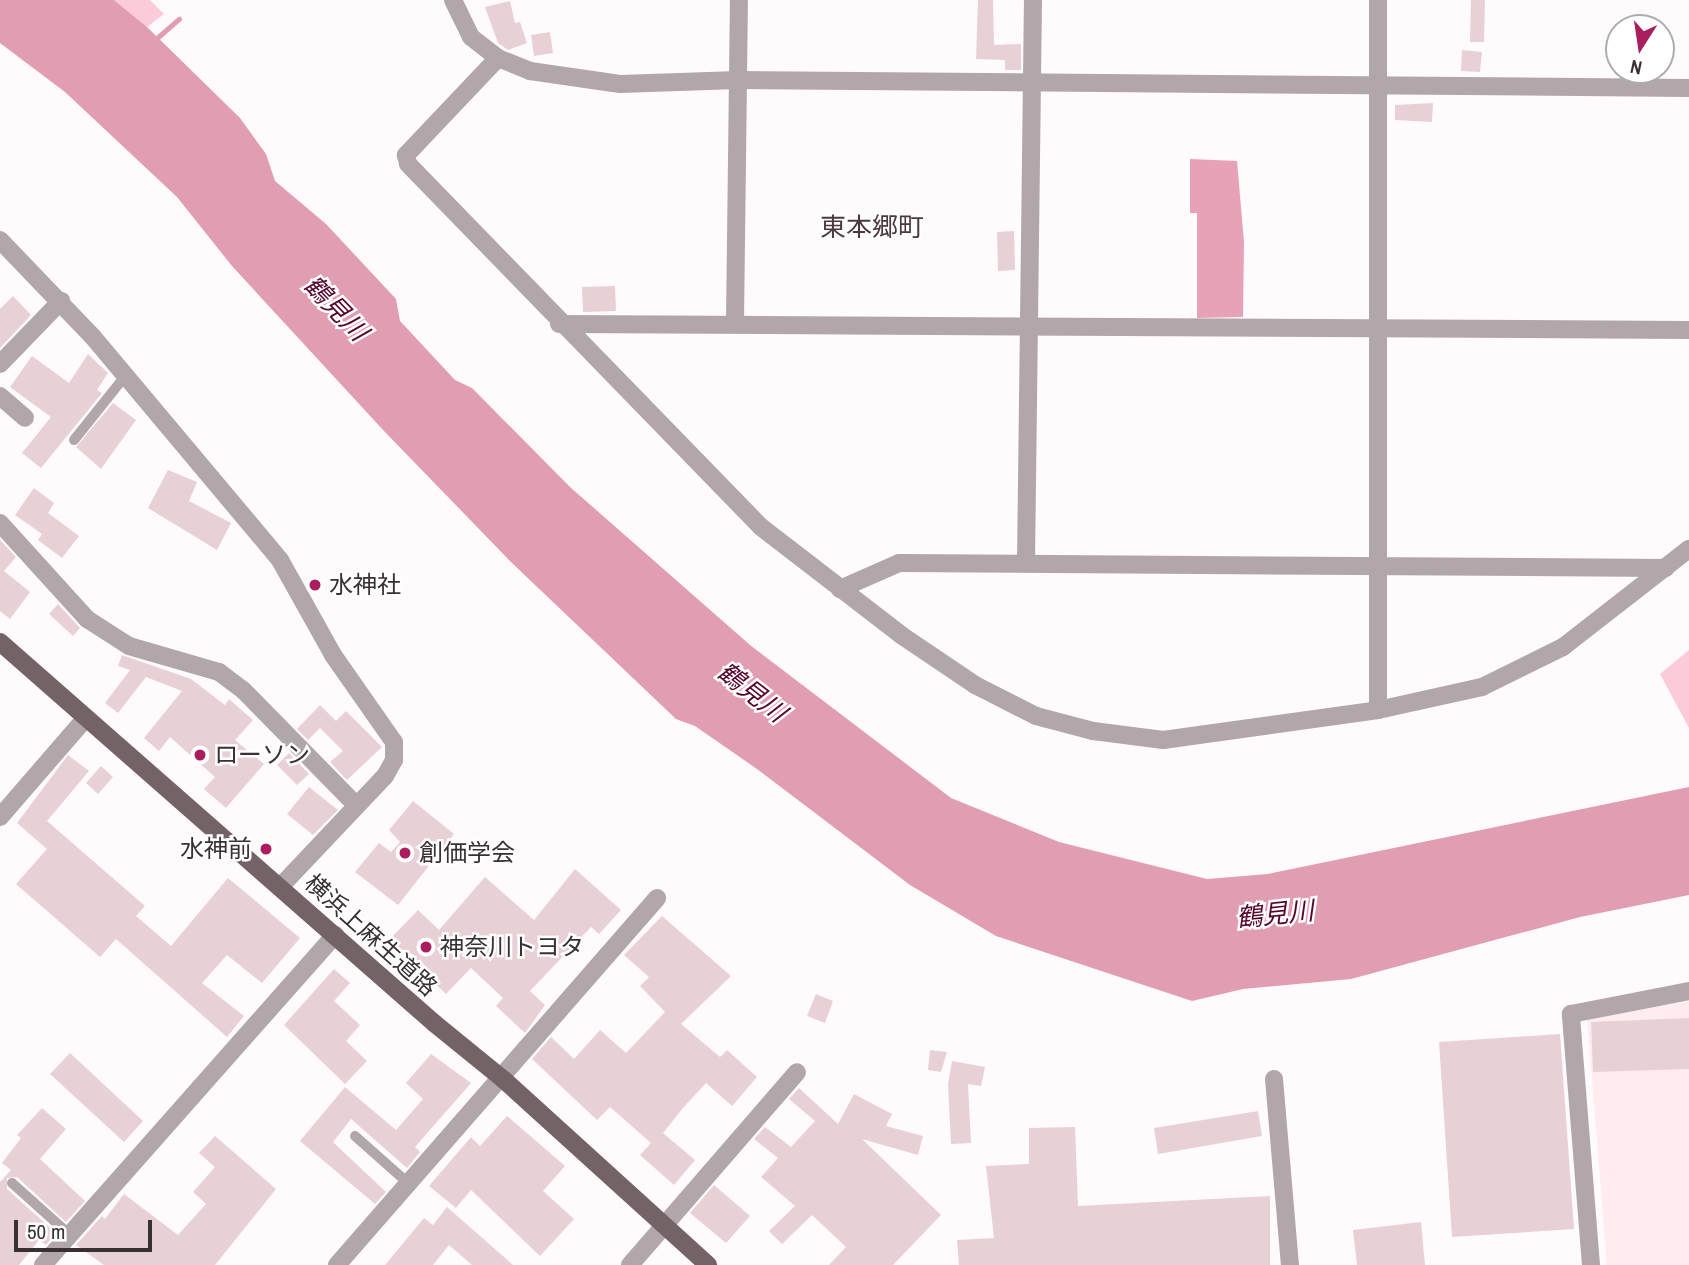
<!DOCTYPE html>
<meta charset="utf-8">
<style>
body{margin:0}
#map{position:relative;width:1689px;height:1265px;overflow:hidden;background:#fffafb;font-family:"Archivo Narrow","Noto Sans JP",sans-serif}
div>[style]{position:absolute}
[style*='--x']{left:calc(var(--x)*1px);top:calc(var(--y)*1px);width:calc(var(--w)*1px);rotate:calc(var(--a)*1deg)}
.built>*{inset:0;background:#ffecf1}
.green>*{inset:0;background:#fbcbd9}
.forest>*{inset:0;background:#e7a2b7}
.water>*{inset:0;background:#e19db2}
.stream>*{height:5px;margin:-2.5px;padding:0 2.5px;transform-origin:2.5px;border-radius:2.5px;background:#e19db2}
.building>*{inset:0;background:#e7d1d7}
.service>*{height:10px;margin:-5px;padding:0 5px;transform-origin:5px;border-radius:5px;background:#b1a7aa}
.minor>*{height:18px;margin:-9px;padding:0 9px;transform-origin:9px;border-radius:9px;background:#b1a7aa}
.primary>*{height:18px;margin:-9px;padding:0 9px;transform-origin:9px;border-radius:9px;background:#736266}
.dots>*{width:19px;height:19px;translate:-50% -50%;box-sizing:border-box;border:4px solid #fff;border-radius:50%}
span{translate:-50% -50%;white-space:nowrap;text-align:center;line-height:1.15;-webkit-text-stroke:5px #fff;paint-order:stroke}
.poi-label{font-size:24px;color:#393032}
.left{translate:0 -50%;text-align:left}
.right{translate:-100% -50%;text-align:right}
.street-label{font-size:24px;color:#393032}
.neighbourhood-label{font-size:26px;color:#4b393e}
.water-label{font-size:26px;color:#56052c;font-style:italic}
.north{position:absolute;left:1605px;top:14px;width:70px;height:70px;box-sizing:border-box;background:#fff;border:2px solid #b0acad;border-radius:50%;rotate:192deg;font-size:19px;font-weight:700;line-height:28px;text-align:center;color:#393032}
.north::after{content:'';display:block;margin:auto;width:24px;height:32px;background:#aa1e5e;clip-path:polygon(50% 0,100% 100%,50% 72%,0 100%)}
.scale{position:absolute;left:14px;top:1220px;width:138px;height:32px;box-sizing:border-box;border:4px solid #393032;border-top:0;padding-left:9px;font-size:21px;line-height:24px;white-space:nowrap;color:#393032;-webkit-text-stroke:5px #fff;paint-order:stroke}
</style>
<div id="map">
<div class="built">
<div style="clip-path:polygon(1689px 1001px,1689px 1265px,1607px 1265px,1587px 1017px)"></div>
</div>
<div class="green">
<div style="clip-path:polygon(114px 0,150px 0,164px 14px,147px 27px)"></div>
<div style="clip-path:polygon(1689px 650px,1689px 728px,1660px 674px)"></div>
</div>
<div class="forest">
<div style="clip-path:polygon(1190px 159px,1237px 161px,1244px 242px,1243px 317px,1197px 318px,1197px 213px,1190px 213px)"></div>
</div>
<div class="water">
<div style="clip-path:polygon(0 0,114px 0,147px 27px,240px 118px,266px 154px,275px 181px,326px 224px,396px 299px,400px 321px,455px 380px,472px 388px,570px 487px,750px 645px,951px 798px,1059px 842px,1207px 879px,1268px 874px,1689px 787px,1689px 895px,1580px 917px,1351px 979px,1243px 989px,1192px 1001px,996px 936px,910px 885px,757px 769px,695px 726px,676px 719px,512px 563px,384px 431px,232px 266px,177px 197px,65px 92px,0 43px)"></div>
</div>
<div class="stream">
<div style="--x:158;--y:37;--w:28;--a:-41"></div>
</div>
<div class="building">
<div style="clip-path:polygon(978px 0,993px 0,994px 45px,1021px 44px,1021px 70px,1005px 70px,1005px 60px,976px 59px)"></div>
<div style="clip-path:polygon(1471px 0,1485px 0,1484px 42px,1470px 42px)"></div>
<div style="clip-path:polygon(510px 1px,515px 23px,520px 22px,527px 43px,508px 50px,498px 43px,485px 7px)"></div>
<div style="clip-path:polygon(550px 32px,553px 53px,534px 56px,531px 35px)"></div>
<div style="clip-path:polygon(1462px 50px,1482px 52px,1480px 72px,1461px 71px)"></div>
<div style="clip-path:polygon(1433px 103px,1432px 122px,1395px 120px,1395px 105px)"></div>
<div style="clip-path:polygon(1014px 231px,1015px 270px,998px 271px,997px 232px)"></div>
<div style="clip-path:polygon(615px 286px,616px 311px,583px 312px,582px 287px)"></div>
<div style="clip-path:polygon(13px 296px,31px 315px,0 348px,0 309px)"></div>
<div style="clip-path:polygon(88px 354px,108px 373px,97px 390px,102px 393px,41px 468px,22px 453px,51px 417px,10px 387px,32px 356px,69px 383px)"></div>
<div style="clip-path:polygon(113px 403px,136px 420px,101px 469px,76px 447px)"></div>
<div style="clip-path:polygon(168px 470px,197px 482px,189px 501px,231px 523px,217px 550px,148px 508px)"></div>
<div style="clip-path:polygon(34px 488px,54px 503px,48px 513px,79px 536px,62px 558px,38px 540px,42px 534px,15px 515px)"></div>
<div style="clip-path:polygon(0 540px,16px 557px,4px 571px,30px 592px,10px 619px,0 611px)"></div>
<div style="clip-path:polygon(58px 604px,80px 628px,73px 636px,49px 614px)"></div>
<div style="clip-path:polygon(122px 655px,191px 679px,225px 705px,229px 699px,253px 720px,235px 740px,264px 764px,226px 808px,204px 789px,215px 777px,170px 737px,159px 751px,144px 738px,182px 691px,146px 677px,118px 713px,105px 703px,130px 670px,118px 666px)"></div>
<div style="clip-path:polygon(320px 705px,336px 721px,346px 711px,382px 747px,347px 780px,330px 762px,343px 751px,320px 728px,308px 740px,297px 729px)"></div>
<div style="clip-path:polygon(289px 753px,309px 774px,297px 785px,277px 765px)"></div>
<div style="clip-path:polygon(68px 755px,89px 771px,47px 821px,145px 906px,136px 916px,171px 946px,228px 878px,300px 938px,262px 983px,227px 955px,202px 983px,244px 1016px,227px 1037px,116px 939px,100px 957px,16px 884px,47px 849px,17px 823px)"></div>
<div style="clip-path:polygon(101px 766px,113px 777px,98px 794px,86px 783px)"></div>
<div style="clip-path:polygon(309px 787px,338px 810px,313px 835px,287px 814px)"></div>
<div style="clip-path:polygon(413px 801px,454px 834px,398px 905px,355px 872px,379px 843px,391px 852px,400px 842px,389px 830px)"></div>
<div style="clip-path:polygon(575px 869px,621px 910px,599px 934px,591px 927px,530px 991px,545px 1005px,525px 1033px,496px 1006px,503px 998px,471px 968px,446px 994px,389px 940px,418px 910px,439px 930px,485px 877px,534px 920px)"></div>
<div style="clip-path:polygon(662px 916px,731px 976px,681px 1024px,720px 1057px,727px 1050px,757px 1077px,732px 1106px,706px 1083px,683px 1108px,663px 1133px,695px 1160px,674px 1185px,640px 1155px,651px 1143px,610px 1107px,597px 1120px,532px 1059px,551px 1037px,574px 1059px,600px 1030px,626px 1053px,665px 1012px,640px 986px,649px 977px,624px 955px)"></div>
<div style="clip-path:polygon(334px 969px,350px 983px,334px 1001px,360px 1025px,346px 1041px,367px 1061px,345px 1084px,284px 1025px)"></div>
<div style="clip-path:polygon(816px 994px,833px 1001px,825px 1023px,807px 1016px)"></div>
<div style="clip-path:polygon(1689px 1018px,1689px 1069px,1593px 1072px,1591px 1022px)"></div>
<div style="clip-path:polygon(1560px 1034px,1574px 1229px,1452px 1237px,1439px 1042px)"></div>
<div style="clip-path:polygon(930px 1050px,947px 1052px,941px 1072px,928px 1070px)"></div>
<div style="clip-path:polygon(70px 1053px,143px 1121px,124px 1142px,50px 1074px)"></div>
<div style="clip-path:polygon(431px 1054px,471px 1083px,415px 1147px,420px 1152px,407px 1168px,351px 1119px,333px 1142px,386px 1192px,375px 1204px,300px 1141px,345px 1087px,396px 1130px,423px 1099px,406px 1083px)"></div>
<div style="clip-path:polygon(952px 1061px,985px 1067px,981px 1086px,968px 1084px,971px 1143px,951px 1144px,948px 1084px)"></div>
<div style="clip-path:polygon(799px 1088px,838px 1124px,854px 1094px,892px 1114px,886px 1126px,923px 1136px,918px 1155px,862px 1139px,941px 1215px,893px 1265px,829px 1265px,846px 1247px,812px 1215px,782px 1244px,769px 1231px,795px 1206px,761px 1177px,778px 1158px,754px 1139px,765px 1127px,791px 1147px,815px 1121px,789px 1099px)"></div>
<div style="clip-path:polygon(42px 1108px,66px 1129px,40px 1159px,85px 1201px,66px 1222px,17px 1177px,7px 1178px,7px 1189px,56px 1233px,46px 1245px,39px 1240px,19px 1265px,0 1265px,0 1182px,11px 1170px,2px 1163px,21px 1138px,17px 1135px)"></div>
<div style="clip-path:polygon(1258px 1111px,1262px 1136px,1158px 1154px,1154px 1128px)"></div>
<div style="clip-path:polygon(507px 1116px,565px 1166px,543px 1191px,574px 1219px,540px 1256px,471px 1190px,456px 1208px,429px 1186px,471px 1137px,480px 1146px)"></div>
<div style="clip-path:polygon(1075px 1127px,1078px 1206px,1270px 1196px,1270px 1265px,959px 1265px,957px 1240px,994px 1238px,986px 1166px,1029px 1164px,1029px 1128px)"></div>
<div style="clip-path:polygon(215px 1136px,276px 1189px,215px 1265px,104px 1265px,76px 1245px,102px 1216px,105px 1219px,124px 1194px,178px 1235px,206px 1204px,193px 1192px,215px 1167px,199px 1153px)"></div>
<div style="clip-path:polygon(714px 1185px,750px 1216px,726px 1243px,690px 1213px)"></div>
<div style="clip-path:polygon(447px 1207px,513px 1265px,472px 1265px,449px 1245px,433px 1265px,385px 1265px,424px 1218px,433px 1225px)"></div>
<div style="clip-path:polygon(1421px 1222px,1425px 1265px,1357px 1265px,1353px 1230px)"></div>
</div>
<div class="service">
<div style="--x:74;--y:440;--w:83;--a:-51.3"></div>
<div style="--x:355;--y:1136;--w:72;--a:41.6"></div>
<div style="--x:12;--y:1183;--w:76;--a:41.8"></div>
</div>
<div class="minor">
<div style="--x:453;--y:0;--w:41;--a:64.1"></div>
<div style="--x:471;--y:37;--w:34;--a:38"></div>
<div style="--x:498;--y:58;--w:35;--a:22"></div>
<div style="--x:530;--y:71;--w:91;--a:8.2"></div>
<div style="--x:620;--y:84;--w:118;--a:-1.9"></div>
<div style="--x:738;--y:80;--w:951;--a:0.48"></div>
<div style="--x:498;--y:58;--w:134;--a:133.5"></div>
<div style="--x:406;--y:155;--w:9;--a:77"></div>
<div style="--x:408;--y:164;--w:506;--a:45.8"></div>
<div style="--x:761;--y:527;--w:177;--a:37.6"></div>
<div style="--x:901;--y:635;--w:89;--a:34"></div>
<div style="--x:975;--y:685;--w:68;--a:26.9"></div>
<div style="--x:1036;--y:716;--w:59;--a:14.7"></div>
<div style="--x:1093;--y:731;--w:71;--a:7.3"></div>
<div style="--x:1163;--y:740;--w:217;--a:-7.9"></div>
<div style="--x:1378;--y:710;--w:107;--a:-12.5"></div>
<div style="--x:1482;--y:687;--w:90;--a:-26.3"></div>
<div style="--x:1563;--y:647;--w:160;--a:-37.9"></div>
<div style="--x:0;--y:240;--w:134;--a:46.2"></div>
<div style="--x:93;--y:337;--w:291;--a:50"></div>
<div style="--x:280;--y:560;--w:109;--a:60.8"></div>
<div style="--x:333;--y:655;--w:106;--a:55"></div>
<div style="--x:394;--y:742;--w:18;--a:90"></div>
<div style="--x:394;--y:760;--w:18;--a:119"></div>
<div style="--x:385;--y:776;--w:153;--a:133.4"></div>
<div style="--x:735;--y:322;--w:322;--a:-89.3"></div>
<div style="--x:559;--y:324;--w:1130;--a:0.3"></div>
<div style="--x:0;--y:364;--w:88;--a:-45.9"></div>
<div style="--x:0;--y:396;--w:33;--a:41"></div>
<div style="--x:0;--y:523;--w:130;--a:47.8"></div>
<div style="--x:87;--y:619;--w:50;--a:32.7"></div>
<div style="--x:129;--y:646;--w:94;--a:16.1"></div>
<div style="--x:219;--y:672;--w:31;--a:37"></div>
<div style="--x:244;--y:691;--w:158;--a:45.5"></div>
<div style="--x:1026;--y:562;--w:562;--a:-89.29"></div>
<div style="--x:840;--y:589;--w:64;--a:-23.8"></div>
<div style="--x:899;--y:563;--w:767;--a:0.37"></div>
<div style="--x:1378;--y:710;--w:710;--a:-90"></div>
<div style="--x:0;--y:817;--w:128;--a:-49.1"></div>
<div style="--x:1274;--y:1079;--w:187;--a:85.1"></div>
<div style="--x:43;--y:1265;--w:441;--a:-48.5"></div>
<div style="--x:337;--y:1265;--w:487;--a:-48.9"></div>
<div style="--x:630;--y:1265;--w:255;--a:-49.1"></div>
<div style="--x:1591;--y:1265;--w:252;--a:-94.6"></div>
<div style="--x:1571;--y:1014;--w:120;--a:-11"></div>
</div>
<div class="primary">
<div style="--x:0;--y:642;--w:578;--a:41.28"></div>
<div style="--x:434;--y:1023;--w:89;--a:39.1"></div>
<div style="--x:503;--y:1079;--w:277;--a:42.2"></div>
</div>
<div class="dots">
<div style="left:315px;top:585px;background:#aa1e5e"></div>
<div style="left:200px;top:755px;background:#aa1e5e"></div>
<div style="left:266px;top:849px;background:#aa1e5e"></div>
<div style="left:405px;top:853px;background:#aa1e5e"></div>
<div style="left:426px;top:947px;background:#aa1e5e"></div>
</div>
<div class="poi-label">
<span class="left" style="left:329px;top:585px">水神社</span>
<span class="left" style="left:214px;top:755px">ローソン</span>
<span class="right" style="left:252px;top:849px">水神前</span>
<span class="left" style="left:419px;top:853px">創価学会</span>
<span class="left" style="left:440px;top:947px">神奈川トヨタ</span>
</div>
<div class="street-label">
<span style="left:371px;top:935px;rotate:42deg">横浜上麻生道路</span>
</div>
<div class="neighbourhood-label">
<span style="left:872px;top:227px">東本郷町</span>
</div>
<div class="water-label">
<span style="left:336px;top:308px;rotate:46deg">鶴見川</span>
<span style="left:752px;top:692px;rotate:38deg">鶴見川</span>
<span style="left:1275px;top:914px;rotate:-6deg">鶴見川</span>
</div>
<div class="north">N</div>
<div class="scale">50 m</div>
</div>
